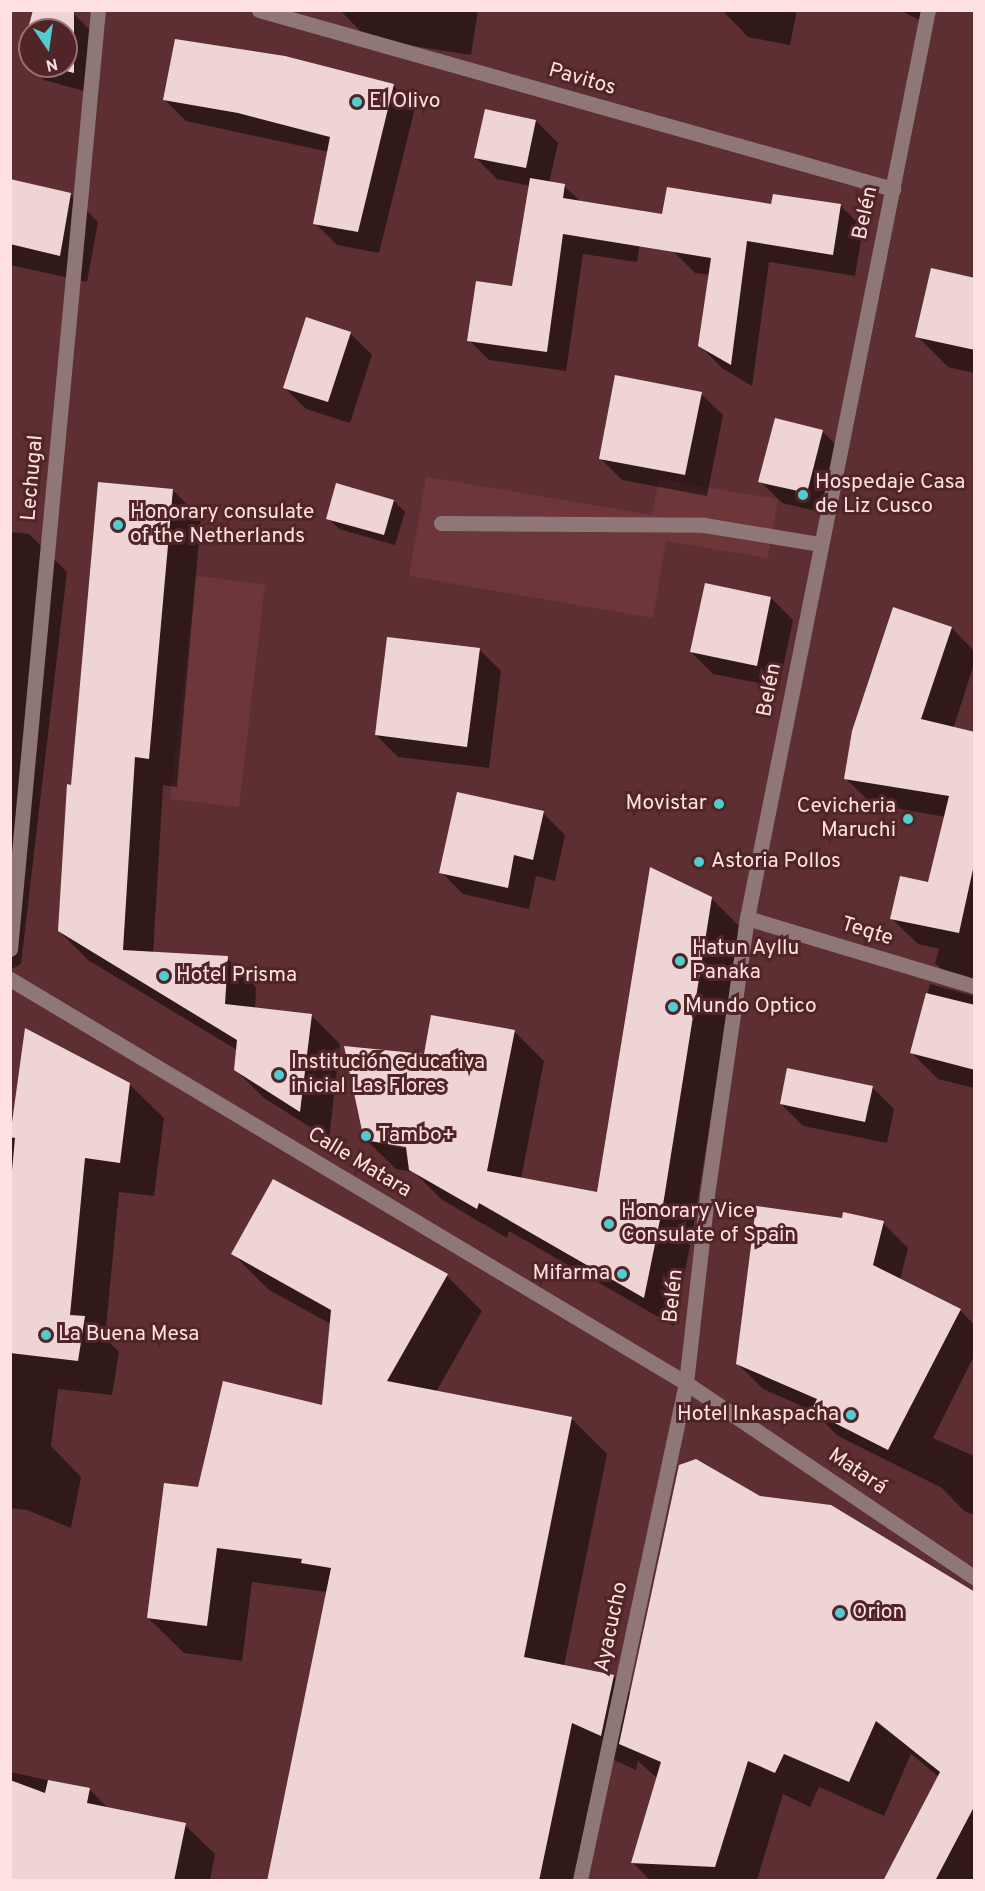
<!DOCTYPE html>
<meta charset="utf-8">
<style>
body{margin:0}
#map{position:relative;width:985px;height:1891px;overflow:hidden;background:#5d2f32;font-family:Overpass,sans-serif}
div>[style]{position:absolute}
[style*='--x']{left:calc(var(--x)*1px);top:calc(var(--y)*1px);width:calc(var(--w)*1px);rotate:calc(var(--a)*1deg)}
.built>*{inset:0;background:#6c363a}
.shadow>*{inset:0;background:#0007}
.building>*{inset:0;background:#eed4d4}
.minor>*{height:15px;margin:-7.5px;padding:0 7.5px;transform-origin:7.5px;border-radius:7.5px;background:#8f7778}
.dots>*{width:16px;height:16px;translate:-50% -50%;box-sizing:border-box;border:3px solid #512528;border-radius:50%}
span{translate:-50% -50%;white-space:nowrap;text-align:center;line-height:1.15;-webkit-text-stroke:6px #512528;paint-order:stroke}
.street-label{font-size:21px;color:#ffe1e1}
.poi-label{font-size:21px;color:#ffe1e1}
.left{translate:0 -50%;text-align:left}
.right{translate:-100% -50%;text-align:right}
.frame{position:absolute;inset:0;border:12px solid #ffe1e1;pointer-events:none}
.north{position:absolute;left:18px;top:18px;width:60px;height:60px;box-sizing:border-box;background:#512528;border:2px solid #977072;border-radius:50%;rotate:167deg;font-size:16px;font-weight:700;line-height:24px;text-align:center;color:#ffe1e1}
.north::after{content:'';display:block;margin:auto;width:21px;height:27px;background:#52cdcf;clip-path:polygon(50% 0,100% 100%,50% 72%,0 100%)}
</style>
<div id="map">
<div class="built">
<div style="clip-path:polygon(426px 477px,652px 515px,659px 479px,778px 499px,768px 558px,666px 541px,653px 618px,409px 576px)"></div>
<div style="clip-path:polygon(196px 576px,265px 584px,239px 807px,170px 799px)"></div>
</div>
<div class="shadow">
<div style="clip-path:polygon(evenodd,35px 10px,73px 13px,95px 35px,95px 94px,44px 80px,22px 58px,35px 10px,30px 30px,66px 30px,66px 66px,30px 66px,30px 30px)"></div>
<div style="clip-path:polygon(340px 10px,478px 10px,471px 55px,368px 39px)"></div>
<div style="clip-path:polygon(722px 10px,797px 10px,790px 45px,748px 37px)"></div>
<div style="clip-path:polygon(899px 10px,930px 10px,928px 24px)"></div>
<div style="clip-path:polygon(394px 86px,415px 108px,379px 253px,337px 245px,315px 223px,329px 152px,186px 121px,164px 99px)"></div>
<div style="clip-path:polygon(486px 111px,536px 121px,558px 143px,549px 183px,564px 186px,581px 202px,642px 229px,637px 262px,583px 254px,566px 371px,489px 360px,469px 340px,514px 288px,530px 186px,497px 179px,475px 157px)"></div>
<div style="clip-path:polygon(10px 180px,70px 194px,98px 222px,87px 282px,10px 265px)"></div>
<div style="clip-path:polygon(772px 205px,841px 206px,863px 228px,855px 276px,769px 262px,752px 386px,722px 368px,700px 346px,710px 275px,695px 273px,673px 251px)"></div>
<div style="clip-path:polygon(974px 279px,974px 373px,948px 367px,917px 336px)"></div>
<div style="clip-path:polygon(350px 333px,372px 355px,350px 423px,306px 409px,284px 387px)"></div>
<div style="clip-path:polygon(701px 394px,723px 415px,707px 496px,622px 480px,600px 458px)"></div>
<div style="clip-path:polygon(822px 431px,844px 453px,828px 514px,782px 503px,760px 481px)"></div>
<div style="clip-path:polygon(173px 490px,201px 519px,177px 787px,163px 785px,153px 954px,227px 958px,256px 987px,255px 1009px,311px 1015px,340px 1044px,329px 1139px,264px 1098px,235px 1069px,237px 1050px,88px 960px,59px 931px,72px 786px)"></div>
<div style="clip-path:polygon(394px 501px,405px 512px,395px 545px,339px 529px,328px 518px)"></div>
<div style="clip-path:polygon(10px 532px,29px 534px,67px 572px,21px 964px,10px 970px)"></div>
<div style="clip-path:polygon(771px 598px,793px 620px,779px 687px,713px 674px,691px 652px)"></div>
<div style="clip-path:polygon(894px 609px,952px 628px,974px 651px,974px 664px,953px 729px,974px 734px,974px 993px,961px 989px,935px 963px,939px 949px,918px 944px,891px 918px,929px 884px,946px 817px,872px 804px,845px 778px)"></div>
<div style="clip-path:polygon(479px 649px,501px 671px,489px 768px,398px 757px,376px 735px)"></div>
<div style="clip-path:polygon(543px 813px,565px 835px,555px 881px,536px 876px,529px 909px,463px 894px,441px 872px)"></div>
<div style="clip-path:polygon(evenodd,711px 898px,741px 928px,692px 1236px,674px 1326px,509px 1231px,507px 1238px,441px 1199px,414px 1172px,396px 1169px,365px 1139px,426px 1055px,515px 1032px,544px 1061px,521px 1179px,598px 1194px,711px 898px,388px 1142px,414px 1147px,413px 1150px,388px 1145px,388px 1142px)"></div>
<div style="clip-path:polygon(930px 984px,974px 996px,974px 1088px,938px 1079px,912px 1053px)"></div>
<div style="clip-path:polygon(129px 1084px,164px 1118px,154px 1196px,119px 1192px,105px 1338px,119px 1352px,112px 1395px,58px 1389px,51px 1446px,81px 1477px,71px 1528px,27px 1510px,10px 1508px,10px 1124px)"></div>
<div style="clip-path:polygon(872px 1087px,894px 1109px,887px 1143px,803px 1126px,781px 1104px)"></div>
<div style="clip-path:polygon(843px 1219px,883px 1223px,908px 1248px,900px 1280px,960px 1310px,974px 1325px,974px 1356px,933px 1438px,974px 1456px,974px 1515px,964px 1511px,942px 1488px,838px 1436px,813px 1411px,763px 1389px,738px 1364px)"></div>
<div style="clip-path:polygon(233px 1254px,447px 1276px,482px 1311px,436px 1392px,571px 1418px,607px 1454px,564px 1666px,613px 1676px,631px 1694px,759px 1497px,974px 1594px,974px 1880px,885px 1880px,939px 1777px,911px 1754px,884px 1816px,819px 1787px,810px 1807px,783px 1794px,757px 1880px,650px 1880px,632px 1862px,658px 1779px,638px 1761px,636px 1770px,607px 1757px,581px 1880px,268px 1880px,327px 1592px,252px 1582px,242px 1661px,184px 1653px,148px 1618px,199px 1489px,324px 1407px,331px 1324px,269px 1290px)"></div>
<div style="clip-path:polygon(10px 1772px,89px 1789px,109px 1809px,185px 1825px,215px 1854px,210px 1880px,98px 1880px,10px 1848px)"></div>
</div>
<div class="building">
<div style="clip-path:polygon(33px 10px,74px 10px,74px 73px,47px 66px,66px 66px,66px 30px,30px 30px,30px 61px,20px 59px)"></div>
<div style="clip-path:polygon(175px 39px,285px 56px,394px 84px,358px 232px,313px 224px,330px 137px,238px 113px,163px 100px)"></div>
<div style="clip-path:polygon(485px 109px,536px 120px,526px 168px,474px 158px)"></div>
<div style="clip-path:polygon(530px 178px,565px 184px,563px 198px,662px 214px,667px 187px,771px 204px,773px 194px,841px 204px,833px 255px,747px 241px,731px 365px,698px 346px,711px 258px,563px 234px,547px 352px,467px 341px,476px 281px,512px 286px)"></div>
<div style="clip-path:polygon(10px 179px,71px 193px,60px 256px,10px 244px)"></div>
<div style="clip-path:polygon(931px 268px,975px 278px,975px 350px,915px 337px)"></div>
<div style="clip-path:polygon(306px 317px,351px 332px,328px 402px,283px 388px)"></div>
<div style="clip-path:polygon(615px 375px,702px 392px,685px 475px,599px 459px)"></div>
<div style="clip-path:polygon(775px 418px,823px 430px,807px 493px,758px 482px)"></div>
<div style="clip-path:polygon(98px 482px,173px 489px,149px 759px,135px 757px,123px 950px,228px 956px,225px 1004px,312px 1014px,300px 1112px,234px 1070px,237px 1040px,58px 931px,67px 784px,71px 785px)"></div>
<div style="clip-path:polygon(336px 483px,394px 500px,384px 535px,326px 519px)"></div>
<div style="clip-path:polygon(705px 583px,771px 597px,757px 666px,690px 652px)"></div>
<div style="clip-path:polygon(893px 607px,952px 627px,921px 719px,975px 732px,975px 860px,959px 933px,890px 919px,900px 876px,928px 882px,949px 796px,844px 779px,852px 731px)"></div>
<div style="clip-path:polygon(387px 637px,480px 648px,467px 747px,375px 735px)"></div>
<div style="clip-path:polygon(457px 792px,544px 811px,533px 860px,514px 855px,508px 888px,439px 873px)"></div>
<div style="clip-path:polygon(650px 867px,712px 897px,663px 1205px,644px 1298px,479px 1203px,477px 1209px,409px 1170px,406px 1147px,364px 1140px,344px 1046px,424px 1054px,431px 1015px,515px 1030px,487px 1171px,597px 1192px)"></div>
<div style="clip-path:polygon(926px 993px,975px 1005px,975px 1070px,910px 1053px)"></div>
<div style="clip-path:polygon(25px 1028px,130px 1083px,120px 1163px,85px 1158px,70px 1315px,85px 1316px,78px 1361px,10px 1353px,10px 1192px,15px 1138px,10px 1137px)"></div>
<div style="clip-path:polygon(787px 1068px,873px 1086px,865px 1122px,780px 1104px)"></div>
<div style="clip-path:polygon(273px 1179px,448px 1274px,387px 1381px,572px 1417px,524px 1657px,614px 1675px,601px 1736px,572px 1723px,539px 1881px,267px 1881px,331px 1568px,301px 1563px,302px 1559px,217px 1548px,207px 1626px,147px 1618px,164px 1483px,198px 1487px,223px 1381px,322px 1405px,331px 1310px,231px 1254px)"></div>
<div style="clip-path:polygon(756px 1206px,842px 1218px,843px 1212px,884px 1221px,873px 1265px,961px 1309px,888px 1450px,811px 1411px,817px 1399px,736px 1364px)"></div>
<div style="clip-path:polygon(696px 1459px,760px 1496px,831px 1505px,975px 1592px,975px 1805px,935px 1881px,883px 1881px,940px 1772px,876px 1721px,849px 1782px,784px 1754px,775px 1773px,748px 1761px,715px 1867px,631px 1863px,661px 1762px,619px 1744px,679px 1465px)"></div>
<div style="clip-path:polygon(10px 1780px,45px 1793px,48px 1780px,90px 1788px,87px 1803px,186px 1823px,174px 1881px,10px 1881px)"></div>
</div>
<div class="minor">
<div style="--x:259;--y:10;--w:659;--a:15.77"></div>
<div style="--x:441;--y:523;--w:263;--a:0.4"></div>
<div style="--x:704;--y:525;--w:118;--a:9.3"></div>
<div style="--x:747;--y:918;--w:237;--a:16.7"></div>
<div style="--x:10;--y:949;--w:943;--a:-84.65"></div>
<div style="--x:10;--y:979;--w:788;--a:30.86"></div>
<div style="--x:686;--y:1383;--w:347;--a:34"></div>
<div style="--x:580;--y:1880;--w:508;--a:-77.96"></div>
<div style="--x:686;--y:1383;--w:189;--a:-83.6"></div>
<div style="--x:707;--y:1195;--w:280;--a:-81.8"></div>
<div style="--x:747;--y:918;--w:926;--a:-78.73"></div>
</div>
<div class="dots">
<div style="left:357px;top:102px;background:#52cdcf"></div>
<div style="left:803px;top:495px;background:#52cdcf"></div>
<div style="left:118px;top:525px;background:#52cdcf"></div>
<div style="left:719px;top:804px;background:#52cdcf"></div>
<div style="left:908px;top:819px;background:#52cdcf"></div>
<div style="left:699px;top:862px;background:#52cdcf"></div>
<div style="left:680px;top:961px;background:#52cdcf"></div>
<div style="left:164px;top:976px;background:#52cdcf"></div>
<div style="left:673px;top:1007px;background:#52cdcf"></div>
<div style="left:279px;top:1075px;background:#52cdcf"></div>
<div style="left:366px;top:1136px;background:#52cdcf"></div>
<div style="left:609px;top:1224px;background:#52cdcf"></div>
<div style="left:622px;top:1274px;background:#52cdcf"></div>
<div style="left:46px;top:1335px;background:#52cdcf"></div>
<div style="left:851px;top:1415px;background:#52cdcf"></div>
<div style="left:840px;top:1613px;background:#52cdcf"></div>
</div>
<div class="street-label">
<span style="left:582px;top:80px;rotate:16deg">Pavitos</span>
<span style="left:866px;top:213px;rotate:-78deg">Belén</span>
<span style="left:33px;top:478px;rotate:-85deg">Lechugal</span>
<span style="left:770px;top:690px;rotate:-79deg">Belén</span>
<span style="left:867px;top:932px;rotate:17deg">Teqte</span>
<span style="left:359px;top:1163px;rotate:31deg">Calle Matara</span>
<span style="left:674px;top:1296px;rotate:-84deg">Belén</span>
<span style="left:857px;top:1472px;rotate:34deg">Matará</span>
<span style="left:612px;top:1627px;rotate:-78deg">Ayacucho</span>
</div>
<div class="poi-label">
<span class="left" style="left:369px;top:102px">El Olivo</span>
<span class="left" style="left:815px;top:495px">Hospedaje Casa<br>de Liz Cusco</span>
<span class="left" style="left:130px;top:525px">Honorary consulate<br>of the Netherlands</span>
<span class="right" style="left:707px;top:804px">Movistar</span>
<span class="right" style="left:896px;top:819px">Cevicheria<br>Maruchi</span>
<span class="left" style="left:711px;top:862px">Astoria Pollos</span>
<span class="left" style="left:692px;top:961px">Hatun Ayllu<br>Panaka</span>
<span class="left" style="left:176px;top:976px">Hotel Prisma</span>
<span class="left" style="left:685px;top:1007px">Mundo Optico</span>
<span class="left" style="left:291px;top:1075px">Institución educativa<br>inicial Las Flores</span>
<span class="left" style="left:378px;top:1136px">Tambo+</span>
<span class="left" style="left:621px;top:1224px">Honorary Vice<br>Consulate of Spain</span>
<span class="right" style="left:610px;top:1274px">Mifarma</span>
<span class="left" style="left:58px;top:1335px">La Buena Mesa</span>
<span class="right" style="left:839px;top:1415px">Hotel Inkaspacha</span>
<span class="left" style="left:852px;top:1613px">Orion</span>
</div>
<div class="frame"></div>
<div class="north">N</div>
</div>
